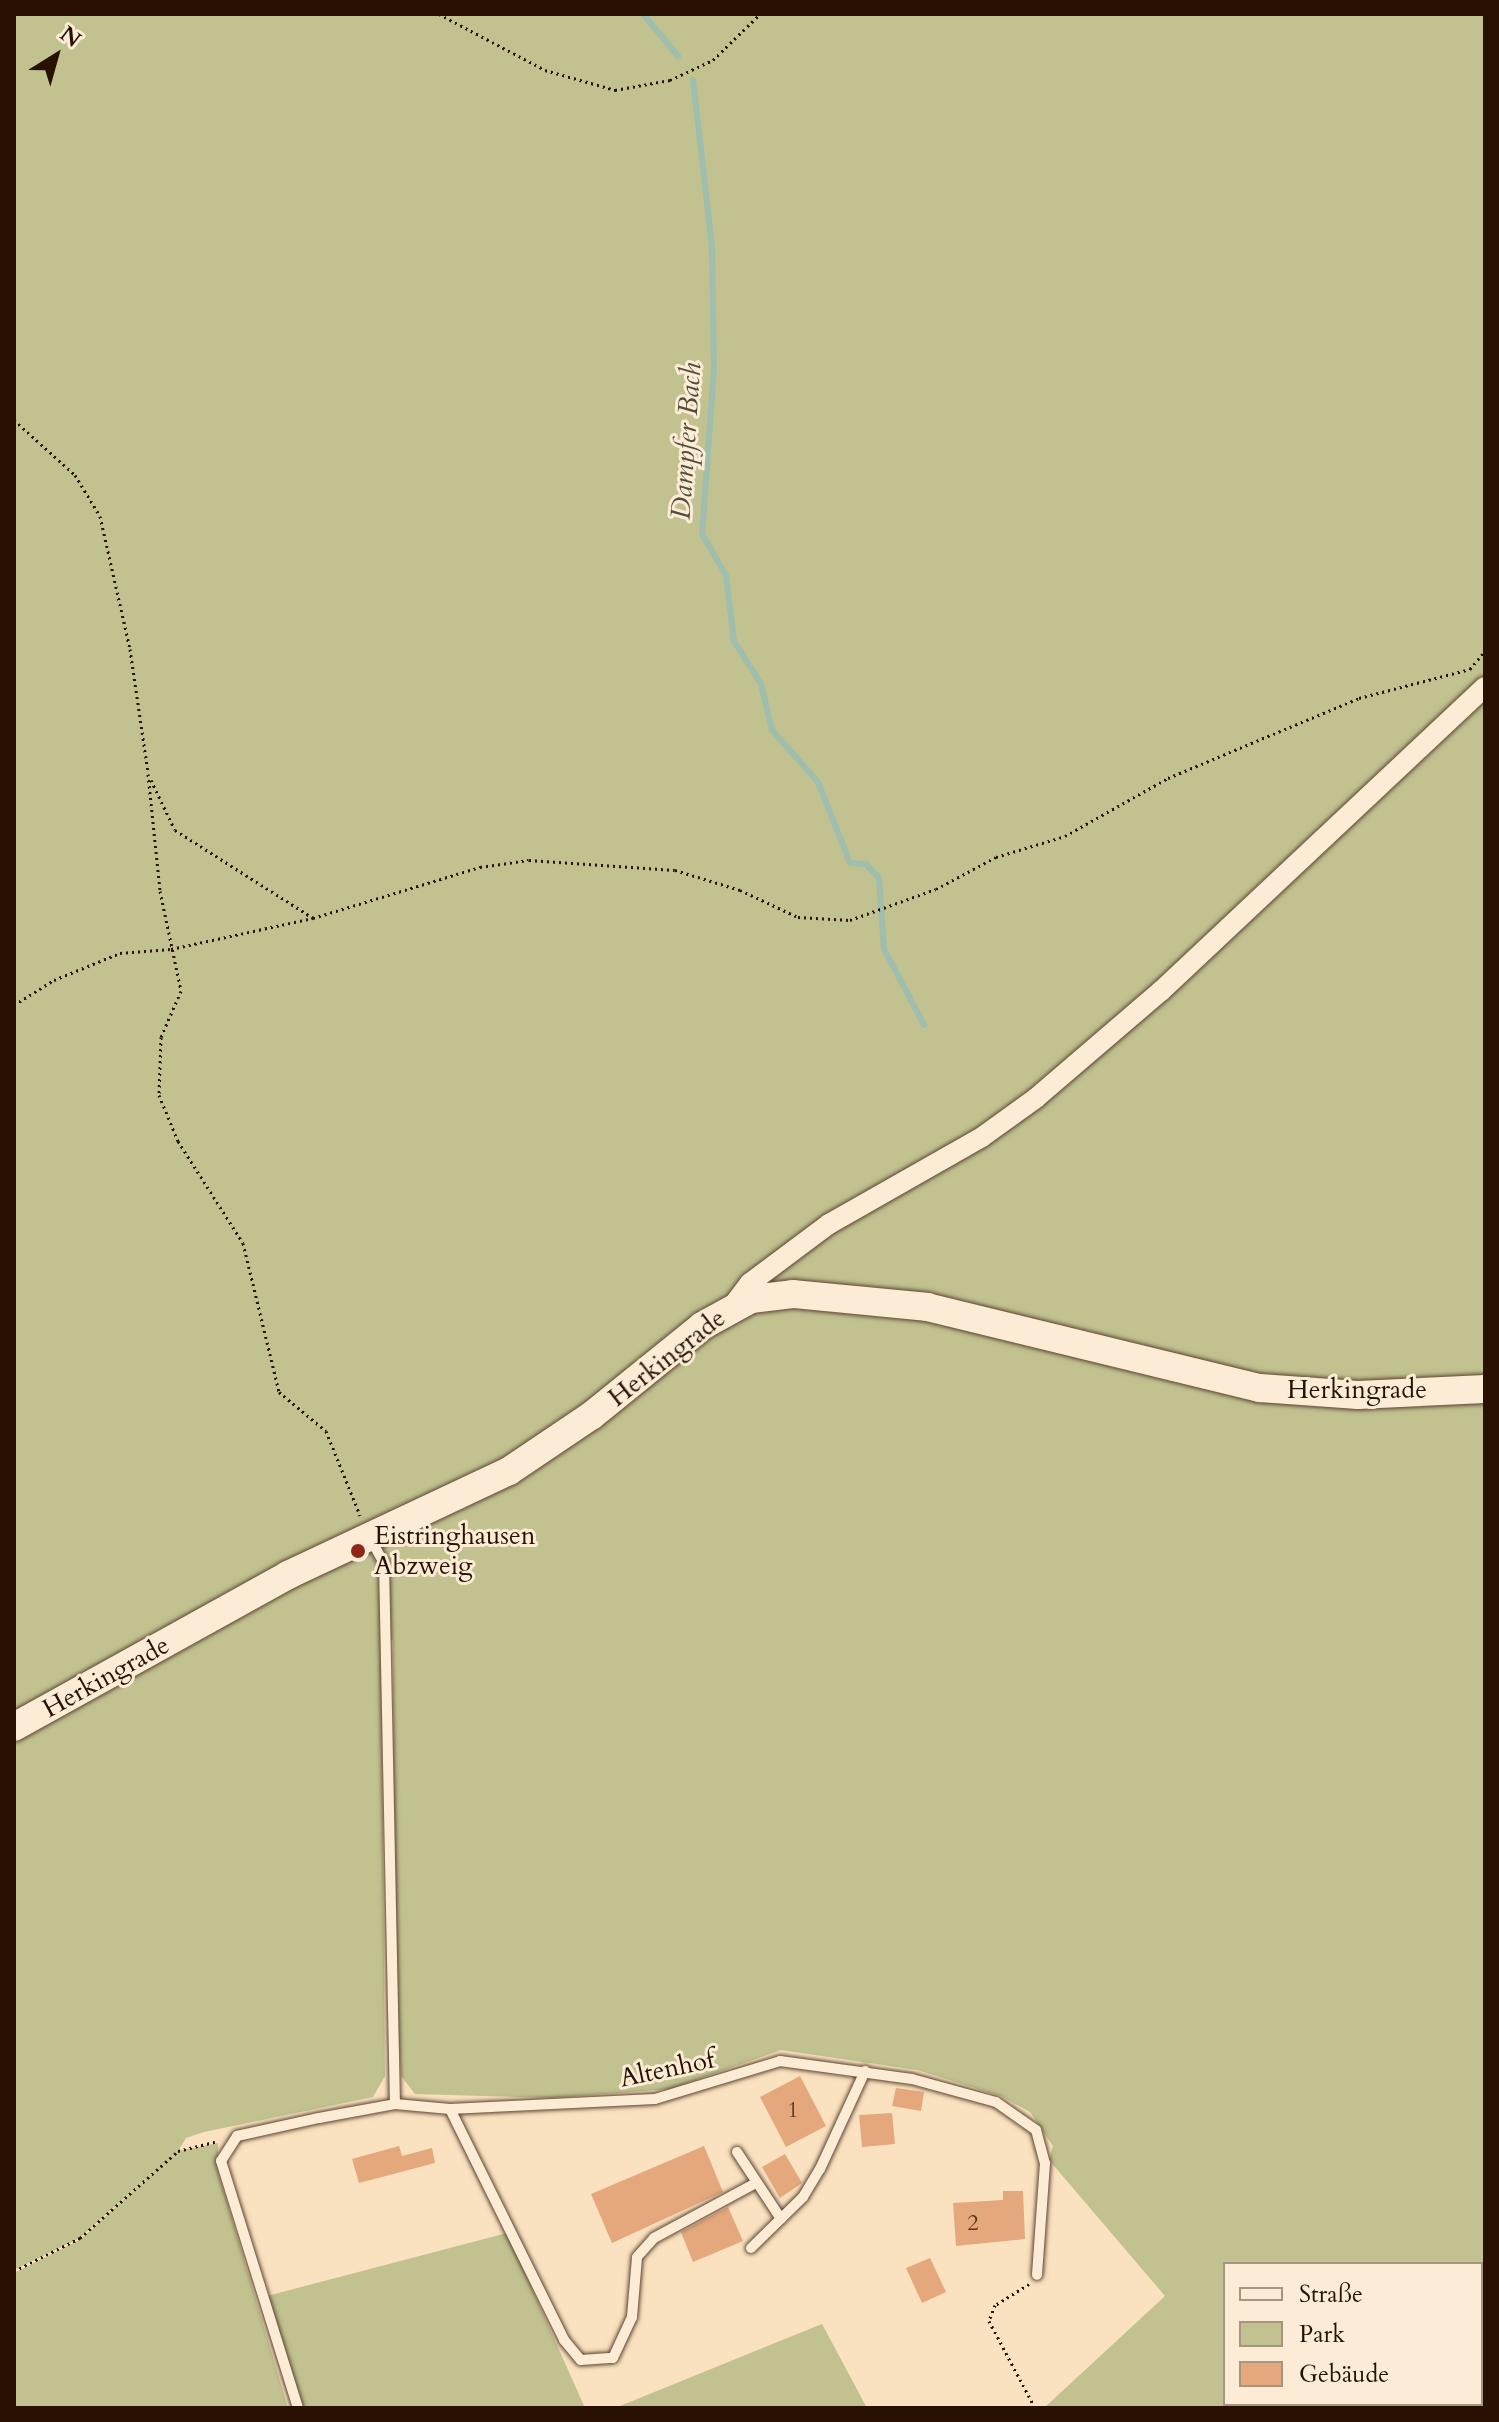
<!DOCTYPE html>
<meta charset="utf-8">
<style>
body{margin:0}
#map{position:relative;width:1499px;height:2422px;overflow:hidden;background:#fae1bf;font-family:Cardo,serif}
div>[style]{position:absolute}
[style*='--x']{left:calc(var(--x)*1px);top:calc(var(--y)*1px);width:calc(var(--w)*1px);rotate:calc(var(--a)*1deg)}
.green>*{inset:0;background:#c1c290}
.stream>*{height:6px;margin:-3px;padding:0 3px;transform-origin:3px;border-radius:3px;background:#9fbead}
.building>*{inset:0;background:#e5a77c}
.path>*{height:3px;margin-top:-1.5px;transform-origin:0;background:repeating-linear-gradient(90deg,#281103 0 2px,transparent 0 6px)}
.roads{filter:drop-shadow(0 0 2px #5c4532) drop-shadow(0 0 2px #5c4532)}
.service>*{height:10px;margin:-5px;padding:0 5px;transform-origin:5px;border-radius:5px;background:#fcecd5}
.minor>*{height:20px;margin:-10px;padding:0 10px;transform-origin:10px;border-radius:10px;background:#fcecd5}
.secondary>*{height:28px;margin:-14px;padding:0 14px;transform-origin:14px;border-radius:14px;background:#fcecd5}
.dots>*{width:22px;height:22px;translate:-50% -50%;box-sizing:border-box;border:4px solid #fcecd5;border-radius:50%}
span{translate:-50% -50%;white-space:nowrap;text-align:center;line-height:1.15;-webkit-text-stroke:6px #fcecd5;paint-order:stroke}
.number-label{font-size:22px;color:#573621}
.number-label span{-webkit-text-stroke-width:0}
.street-label{font-size:26px;color:#281103}
.poi-label{font-size:26px;color:#281103}
.left{translate:0 -50%;text-align:left}
.water-label{font-size:28px;color:#524e3e;font-style:italic}
.frame{position:absolute;inset:0;border:16px solid #281103;pointer-events:none}
.legend{position:absolute;left:1223px;top:2262px;width:260px;height:144px;box-sizing:border-box;background:#fcecd5;border:2px solid #a79481;margin:0;padding:10px 14px;list-style:none;font-size:24px;color:#281103}
.legend li{display:flex;align-items:center;gap:16px;height:40px}
.legend b{width:40px;border:2px solid #a79481}
.north{position:absolute;left:16px;top:16px;width:80px;height:80px;-webkit-text-stroke:6px #fcecd5;paint-order:stroke;rotate:37deg;font-size:22px;font-weight:700;line-height:32px;text-align:center;color:#281103}
.north::after{content:'';display:block;margin:auto;width:28px;height:36px;background:#281103;clip-path:polygon(50% 0,100% 100%,50% 72%,0 100%)}
</style>
<div id="map">
<div class="green">
<div style="clip-path:polygon(evenodd,14px 14px,1485px 14px,1485px 1385px,1197px 1381px,1485px 1393px,1485px 2408px,1044px 2408px,1165px 2296px,1049px 2160px,1053px 2146px,1030px 2112px,1001px 2096px,917px 2070px,781px 2050px,670px 2089px,551px 2098px,415px 2094px,401px 2076px,395px 1972px,393px 1639px,381px 1646px,385px 2076px,373px 2097px,204px 2132px,186px 2138px,178px 2151px,218px 2143px,218px 2172px,288px 2408px,14px 2408px,14px 2273px,81px 2239px,164px 2162px,80px 2238px,14px 2270px,14px 14px,1225px 2264px,1481px 2264px,1481px 2404px,1225px 2404px,1225px 2264px)"></div>
<div style="clip-path:polygon(507px 2233px,585px 2408px,304px 2408px,267px 2296px)"></div>
<div style="clip-path:polygon(822px 2324px,867px 2408px,615px 2408px)"></div>
</div>
<div class="stream">
<div style="--x:643;--y:14;--w:55;--a:50.2"></div>
<div style="--x:693;--y:80;--w:167;--a:83.5"></div>
<div style="--x:712;--y:246;--w:122;--a:89.1"></div>
<div style="--x:714;--y:368;--w:166;--a:94.1"></div>
<div style="--x:702;--y:534;--w:48;--a:59.7"></div>
<div style="--x:726;--y:575;--w:66;--a:83.1"></div>
<div style="--x:734;--y:641;--w:51;--a:57.9"></div>
<div style="--x:761;--y:684;--w:47;--a:76.6"></div>
<div style="--x:772;--y:730;--w:69;--a:48.5"></div>
<div style="--x:818;--y:782;--w:87;--a:68.4"></div>
<div style="--x:850;--y:863;--w:16;--a:4"></div>
<div style="--x:866;--y:864;--w:19;--a:47"></div>
<div style="--x:879;--y:878;--w:71;--a:86"></div>
<div style="--x:884;--y:949;--w:86;--a:62.2"></div>
</div>
<div class="building">
<div style="clip-path:polygon(800px 2076px,826px 2126px,786px 2147px,760px 2097px)"></div>
<div style="clip-path:polygon(896px 2088px,924px 2092px,921px 2111px,892px 2106px)"></div>
<div style="clip-path:polygon(892px 2113px,895px 2144px,862px 2147px,859px 2115px)"></div>
<div style="clip-path:polygon(399px 2146px,402px 2156px,432px 2148px,435px 2163px,359px 2183px,352px 2159px)"></div>
<div style="clip-path:polygon(704px 2146px,723px 2192px,612px 2243px,591px 2194px)"></div>
<div style="clip-path:polygon(785px 2154px,802px 2183px,780px 2198px,762px 2167px)"></div>
<div style="clip-path:polygon(1003px 2191px,1023px 2191px,1025px 2239px,956px 2246px,953px 2203px,1003px 2200px)"></div>
<div style="clip-path:polygon(728px 2207px,743px 2241px,693px 2262px,681px 2232px)"></div>
<div style="clip-path:polygon(930px 2258px,946px 2292px,922px 2303px,906px 2268px)"></div>
</div>
<div class="path">
<div style="--x:439;--y:14;--w:120;--a:27.8"></div>
<div style="--x:545;--y:70;--w:73;--a:15.9"></div>
<div style="--x:615;--y:90;--w:56;--a:-10.3"></div>
<div style="--x:670;--y:80;--w:47;--a:-24.9"></div>
<div style="--x:713;--y:60;--w:66;--a:-44.4"></div>
<div style="--x:14;--y:420;--w:82;--a:42"></div>
<div style="--x:75;--y:475;--w:48;--a:58.6"></div>
<div style="--x:100;--y:516;--w:136;--a:77.3"></div>
<div style="--x:130;--y:649;--w:125;--a:81.7"></div>
<div style="--x:148;--y:774;--w:118;--a:84.1"></div>
<div style="--x:160;--y:891;--w:102;--a:78.1"></div>
<div style="--x:181;--y:991;--w:50;--a:113.5"></div>
<div style="--x:161;--y:1037;--w:58;--a:92"></div>
<div style="--x:159;--y:1095;--w:50;--a:67.6"></div>
<div style="--x:178;--y:1141;--w:121;--a:57.5"></div>
<div style="--x:243;--y:1243;--w:153;--a:76.4"></div>
<div style="--x:279;--y:1392;--w:61;--a:39.7"></div>
<div style="--x:326;--y:1431;--w:91;--a:68"></div>
<div style="--x:151;--y:780;--w:55;--a:64.4"></div>
<div style="--x:175;--y:830;--w:164;--a:32.5"></div>
<div style="--x:14;--y:1005;--w:47;--a:-32"></div>
<div style="--x:54;--y:980;--w:71;--a:-22.2"></div>
<div style="--x:120;--y:953;--w:51;--a:-4.5"></div>
<div style="--x:171;--y:949;--w:145;--a:-12.3"></div>
<div style="--x:313;--y:918;--w:175;--a:-17"></div>
<div style="--x:480;--y:867;--w:49;--a:-8.1"></div>
<div style="--x:529;--y:860;--w:146;--a:3.9"></div>
<div style="--x:675;--y:870;--w:68;--a:17.1"></div>
<div style="--x:740;--y:890;--w:64;--a:25"></div>
<div style="--x:798;--y:917;--w:52;--a:3.3"></div>
<div style="--x:850;--y:920;--w:91;--a:-19.8"></div>
<div style="--x:936;--y:889;--w:68;--a:-28.1"></div>
<div style="--x:996;--y:857;--w:72;--a:-16.9"></div>
<div style="--x:1065;--y:836;--w:118;--a:-29.4"></div>
<div style="--x:1168;--y:778;--w:207;--a:-22.7"></div>
<div style="--x:1359;--y:698;--w:115;--a:-14.6"></div>
<div style="--x:1470;--y:669;--w:23;--a:-50"></div>
<div style="--x:14;--y:2271;--w:74;--a:-26.6"></div>
<div style="--x:80;--y:2238;--w:131;--a:-41.6"></div>
<div style="--x:178;--y:2151;--w:38;--a:-14"></div>
<div style="--x:1029;--y:2284;--w:40;--a:148"></div>
<div style="--x:995;--y:2305;--w:17;--a:111"></div>
<div style="--x:989;--y:2321;--w:98;--a:62.1"></div>
</div>
<div class="roads">
<div class="service">
<div style="--x:370;--y:1538;--w:29;--a:61"></div>
<div style="--x:384;--y:1563;--w:541;--a:88.84"></div>
<div style="--x:450;--y:2109;--w:258;--a:63.7"></div>
<div style="--x:564;--y:2340;--w:26;--a:50"></div>
<div style="--x:581;--y:2360;--w:32;--a:-4"></div>
<div style="--x:613;--y:2358;--w:45;--a:-65.1"></div>
<div style="--x:632;--y:2317;--w:60;--a:-85.2"></div>
<div style="--x:637;--y:2257;--w:25;--a:-48"></div>
<div style="--x:654;--y:2238;--w:114;--a:-28.4"></div>
<div style="--x:737;--y:2152;--w:80;--a:56.7"></div>
<div style="--x:751;--y:2248;--w:73;--a:-44.4"></div>
<div style="--x:803;--y:2197;--w:33;--a:-59"></div>
<div style="--x:820;--y:2169;--w:108;--a:-65.3"></div>
<div style="--x:298;--y:2408;--w:259;--a:-107.3"></div>
<div style="--x:221;--y:2161;--w:30;--a:-57"></div>
<div style="--x:237;--y:2136;--w:84;--a:-12.4"></div>
<div style="--x:319;--y:2118;--w:77;--a:-10.4"></div>
<div style="--x:395;--y:2104;--w:55;--a:5.2"></div>
<div style="--x:450;--y:2109;--w:205;--a:-2.8"></div>
<div style="--x:655;--y:2099;--w:131;--a:-16.9"></div>
<div style="--x:780;--y:2061;--w:133;--a:7.8"></div>
<div style="--x:912;--y:2079;--w:87;--a:15.3"></div>
<div style="--x:996;--y:2102;--w:49;--a:35"></div>
<div style="--x:1036;--y:2130;--w:34;--a:75"></div>
<div style="--x:1045;--y:2163;--w:112;--a:94.1"></div>
</div>
<div class="minor">
<div style="--x:731;--y:1308;--w:31;--a:-53"></div>
<div style="--x:750;--y:1283;--w:99;--a:-36.8"></div>
<div style="--x:829;--y:1224;--w:176;--a:-29.6"></div>
<div style="--x:982;--y:1137;--w:67;--a:-35.8"></div>
<div style="--x:1036;--y:1098;--w:165;--a:-40.6"></div>
<div style="--x:1161;--y:991;--w:444;--a:-43.2"></div>
</div>
<div class="secondary">
<div style="--x:14;--y:1727;--w:313;--a:-29"></div>
<div style="--x:288;--y:1575;--w:244;--a:-25.2"></div>
<div style="--x:509;--y:1471;--w:99;--a:-33.9"></div>
<div style="--x:591;--y:1416;--w:143;--a:-39"></div>
<div style="--x:702;--y:1326;--w:56;--a:-28.9"></div>
<div style="--x:751;--y:1299;--w:42;--a:-6.8"></div>
<div style="--x:793;--y:1294;--w:135;--a:5.5"></div>
<div style="--x:927;--y:1307;--w:343;--a:13.7"></div>
<div style="--x:1260;--y:1388;--w:98;--a:4.1"></div>
<div style="--x:1358;--y:1395;--w:127;--a:-2.7"></div>
</div>
</div>
<div class="dots">
<div style="left:358px;top:1551px;background:#8f2418"></div>
</div>
<div class="number-label">
<span style="left:793px;top:2111px">1</span>
<span style="left:973px;top:2224px">2</span>
</div>
<div class="street-label">
<span style="left:667px;top:1358px;rotate:-38deg">Herkingrade</span>
<span style="left:1357px;top:1390px">Herkingrade</span>
<span style="left:106px;top:1677px;rotate:-29deg">Herkingrade</span>
<span style="left:667px;top:2069px;rotate:-12deg">Altenhof</span>
</div>
<div class="poi-label">
<span class="left" style="left:374px;top:1551px">Eistringhausen<br>Abzweig</span>
</div>
<div class="water-label">
<span style="left:686px;top:441px;rotate:-86deg">Dampfer Bach</span>
</div>
<div class="frame"></div>
<ul class="legend">
<li><b style="height:10px;background:#fcecd5"></b>Straße</li>
<li><b style="height:22px;background:#c1c290"></b>Park</li>
<li><b style="height:22px;background:#e5a77c"></b>Gebäude</li>
</ul>
<div class="north">N</div>
</div>
